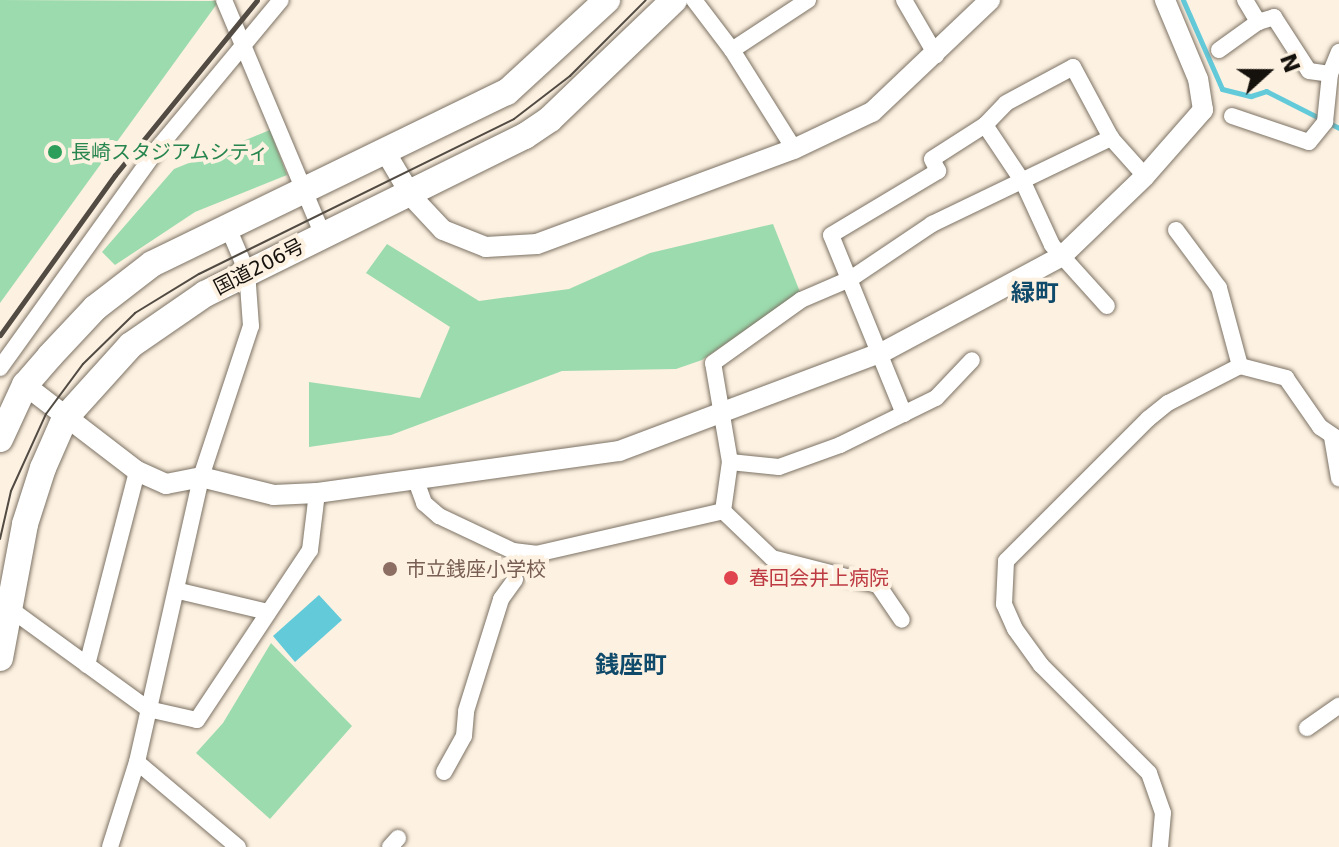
<!DOCTYPE html>
<meta charset="utf-8">
<style>
body{margin:0}
#map{position:relative;width:1339px;height:847px;overflow:hidden;background:#fdf1e1;font-family:"DejaVu Sans","Noto Sans JP",sans-serif}
div>[style]{position:absolute}
[style*='--x']{left:calc(var(--x)*1px);top:calc(var(--y)*1px);width:calc(var(--w)*1px);rotate:calc(var(--a)*1deg)}
.green>*{inset:0;background:#9cdbad}
.water>*{inset:0;background:#63cada}
.stream>*{height:5px;margin:-2.5px;padding:0 2.5px;transform-origin:2.5px;border-radius:2.5px;background:#63cada}
.roads{filter:drop-shadow(0 0 2px #7c7264) drop-shadow(0 0 2px #7c7264)}
.minor>*{height:16px;margin:-8px;padding:0 8px;transform-origin:8px;border-radius:8px;background:#fff}
.tertiary>*{height:20px;margin:-10px;padding:0 10px;transform-origin:10px;border-radius:10px;background:#fff}
.trunk>*{height:26px;margin:-13px;padding:0 13px;transform-origin:13px;border-radius:13px;background:#fff}
.tram>*{height:2px;margin:-1px;padding:0 1px;transform-origin:1px;border-radius:1px;background:#514b43}
.rail>*{height:5px;margin:-2.5px;padding:0 2.5px;transform-origin:2.5px;border-radius:2.5px;background:#514b43}
.dots>*{width:22px;height:22px;translate:-50% -50%;box-sizing:border-box;border:4px solid #fdf1e1;border-radius:50%}
span{translate:-50% -50%;white-space:nowrap;text-align:center;line-height:1.15;-webkit-text-stroke:8px #fdf1e1;paint-order:stroke}
.leisure-label{font-size:20px;color:#27864d}
.left{translate:0 -50%;text-align:left}
.street-label{font-size:20px;color:#15110c}
.education-label{font-size:20px;color:#785e54}
.health-label{font-size:20px;color:#be3a42}
.quarter-label{font-size:24px;color:#104a6b;font-weight:700}
.north{position:absolute;left:1227px;top:32px;width:80px;height:80px;-webkit-text-stroke:6px #fdf1e1;paint-order:stroke;rotate:69deg;font-size:22px;font-weight:700;line-height:32px;text-align:center;color:#15110c}
.north::after{content:'';display:block;margin:auto;width:28px;height:36px;background:#15110c;clip-path:polygon(50% 0,100% 100%,50% 72%,0 100%)}
</style>
<div id="map">
<div class="green">
<div style="clip-path:polygon(0 0,219px 1px,0 303px)"></div>
<div style="clip-path:polygon(270px 130px,287px 175px,195px 212px,115px 265px,102px 252px,174px 169px)"></div>
<div style="clip-path:polygon(773px 224px,800px 292px,702px 360px,676px 369px,562px 371px,391px 435px,309px 447px,309px 382px,420px 398px,450px 327px,366px 273px,387px 244px,479px 301px,569px 289px,650px 253px)"></div>
<div style="clip-path:polygon(271px 643px,352px 726px,270px 819px,196px 753px,223px 723px)"></div>
</div>
<div class="water">
<div style="clip-path:polygon(319px 595px,342px 620px,295px 662px,273px 636px)"></div>
</div>
<div class="stream">
<div style="--x:1183;--y:0;--w:97;--a:66.3"></div>
<div style="--x:1222;--y:89;--w:30;--a:14"></div>
<div style="--x:1251;--y:96;--w:16;--a:-18"></div>
<div style="--x:1266;--y:91;--w:82;--a:26.9"></div>
</div>
<div class="roads">
<div class="minor">
<div style="--x:224;--y:0;--w:255;--a:67.2"></div>
<div style="--x:694;--y:0;--w:63;--a:52.8"></div>
<div style="--x:732;--y:50;--w:117;--a:57.9"></div>
<div style="--x:904;--y:0;--w:64;--a:59.8"></div>
<div style="--x:1245;--y:0;--w:26;--a:59"></div>
<div style="--x:1258;--y:22;--w:17;--a:-17"></div>
<div style="--x:1274;--y:17;--w:64;--a:57.1"></div>
<div style="--x:1309;--y:71;--w:21;--a:8"></div>
<div style="--x:732;--y:50;--w:91;--a:-33.3"></div>
<div style="--x:1219;--y:50;--w:48;--a:-35.7"></div>
<div style="--x:1232;--y:116;--w:81;--a:18.7"></div>
<div style="--x:1309;--y:142;--w:26;--a:-51"></div>
<div style="--x:1325;--y:122;--w:48;--a:-84.1"></div>
<div style="--x:1330;--y:74;--w:24;--a:-68"></div>
<div style="--x:985;--y:125;--w:69;--a:56.3"></div>
<div style="--x:1023;--y:182;--w:69;--a:65.3"></div>
<div style="--x:1052;--y:245;--w:82;--a:48"></div>
<div style="--x:1176;--y:230;--w:72;--a:53.4"></div>
<div style="--x:1219;--y:288;--w:81;--a:74.9"></div>
<div style="--x:0;--y:368;--w:271;--a:-54.3"></div>
<div style="--x:158;--y:148;--w:192;--a:-50.3"></div>
<div style="--x:904;--y:414;--w:193;--a:-112.2"></div>
<div style="--x:831;--y:235;--w:125;--a:-30.9"></div>
<div style="--x:938;--y:171;--w:13;--a:-117"></div>
<div style="--x:932;--y:159;--w:63;--a:-32.7"></div>
<div style="--x:985;--y:125;--w:30;--a:-46"></div>
<div style="--x:1006;--y:103;--w:76;--a:-28.2"></div>
<div style="--x:1073;--y:67;--w:81;--a:61.8"></div>
<div style="--x:1111;--y:138;--w:51;--a:48.2"></div>
<div style="--x:1332;--y:437;--w:42;--a:80.3"></div>
<div style="--x:730;--y:462;--w:49;--a:5.8"></div>
<div style="--x:779;--y:467;--w:65;--a:-19.8"></div>
<div style="--x:840;--y:445;--w:107;--a:-26.1"></div>
<div style="--x:936;--y:398;--w:52;--a:-46.5"></div>
<div style="--x:415;--y:478;--w:27;--a:70"></div>
<div style="--x:424;--y:503;--w:20;--a:41"></div>
<div style="--x:439;--y:516;--w:82;--a:25.3"></div>
<div style="--x:513;--y:551;--w:23;--a:7"></div>
<div style="--x:536;--y:554;--w:192;--a:-12.9"></div>
<div style="--x:723;--y:511;--w:68;--a:43.8"></div>
<div style="--x:772;--y:558;--w:109;--a:14.3"></div>
<div style="--x:878;--y:585;--w:42;--a:55.6"></div>
<div style="--x:723;--y:511;--w:49;--a:-81.9"></div>
<div style="--x:730;--y:462;--w:100;--a:-99.7"></div>
<div style="--x:713;--y:363;--w:108;--a:-35.6"></div>
<div style="--x:801;--y:300;--w:56;--a:-23.3"></div>
<div style="--x:852;--y:278;--w:97;--a:-34"></div>
<div style="--x:932;--y:224;--w:199;--a:-25.7"></div>
<div style="--x:179;--y:591;--w:91;--a:13.3"></div>
<div style="--x:9;--y:608;--w:172;--a:36"></div>
<div style="--x:148;--y:709;--w:50;--a:12.7"></div>
<div style="--x:197;--y:720;--w:204;--a:-56.4"></div>
<div style="--x:310;--y:550;--w:57;--a:-83"></div>
<div style="--x:87;--y:665;--w:200;--a:-75.5"></div>
<div style="--x:1307;--y:728;--w:39;--a:-35"></div>
<div style="--x:137;--y:762;--w:132;--a:40.1"></div>
<div style="--x:444;--y:772;--w:41;--a:-60.9"></div>
<div style="--x:464;--y:736;--w:25;--a:-85"></div>
<div style="--x:466;--y:711;--w:117;--a:-72.6"></div>
<div style="--x:501;--y:599;--w:24;--a:-54"></div>
<div style="--x:110;--y:847;--w:89;--a:-72.4"></div>
<div style="--x:137;--y:762;--w:292;--a:-77.3"></div>
<div style="--x:201;--y:477;--w:159;--a:-71.7"></div>
<div style="--x:251;--y:326;--w:54;--a:-94.2"></div>
<div style="--x:247;--y:272;--w:51;--a:-113.1"></div>
<div style="--x:390;--y:847;--w:12;--a:-48"></div>
<div style="--x:1160;--y:847;--w:34;--a:-85"></div>
<div style="--x:1163;--y:813;--w:42;--a:-109.3"></div>
<div style="--x:1149;--y:773;--w:153;--a:-135"></div>
<div style="--x:1041;--y:665;--w:44;--a:-125.8"></div>
<div style="--x:1015;--y:629;--w:27;--a:-114"></div>
<div style="--x:1004;--y:604;--w:43;--a:-87.3"></div>
<div style="--x:1006;--y:561;--w:201;--a:-45"></div>
<div style="--x:1148;--y:419;--w:26;--a:-39"></div>
<div style="--x:1168;--y:403;--w:81;--a:-27.2"></div>
<div style="--x:1240;--y:366;--w:48;--a:14.6"></div>
<div style="--x:1286;--y:378;--w:60;--a:55.2"></div>
<div style="--x:1320;--y:427;--w:23;--a:34"></div>
</div>
<div class="tertiary">
<div style="--x:386;--y:153;--w:51;--a:59.4"></div>
<div style="--x:412;--y:197;--w:45;--a:46.8"></div>
<div style="--x:443;--y:230;--w:46;--a:21.6"></div>
<div style="--x:486;--y:247;--w:51;--a:-3.4"></div>
<div style="--x:537;--y:244;--w:274;--a:-20.3"></div>
<div style="--x:794;--y:149;--w:86;--a:-25.4"></div>
<div style="--x:872;--y:112;--w:163;--a:-43.5"></div>
<div style="--x:25;--y:385;--w:141;--a:37.5"></div>
<div style="--x:137;--y:471;--w:32;--a:24"></div>
<div style="--x:166;--y:484;--w:36;--a:-11"></div>
<div style="--x:201;--y:477;--w:75;--a:13.9"></div>
<div style="--x:274;--y:495;--w:43;--a:-2.7"></div>
<div style="--x:317;--y:493;--w:305;--a:-7.9"></div>
<div style="--x:619;--y:451;--w:282;--a:-20.6"></div>
<div style="--x:883;--y:352;--w:203;--a:-28.2"></div>
<div style="--x:1062;--y:256;--w:115;--a:-43.9"></div>
<div style="--x:1145;--y:176;--w:88;--a:-48.7"></div>
<div style="--x:1203;--y:110;--w:31;--a:-99"></div>
<div style="--x:1198;--y:79;--w:86;--a:-112.7"></div>
</div>
<div class="trunk">
<div style="--x:0;--y:439;--w:60;--a:-65.2"></div>
<div style="--x:25;--y:385;--w:38;--a:-49"></div>
<div style="--x:50;--y:356;--w:66;--a:-46.8"></div>
<div style="--x:95;--y:308;--w:72;--a:-37.7"></div>
<div style="--x:152;--y:264;--w:394;--a:-25.9"></div>
<div style="--x:507;--y:92;--w:136;--a:-42.6"></div>
<div style="--x:0;--y:658;--w:136;--a:-79.4"></div>
<div style="--x:25;--y:524;--w:59;--a:-72.2"></div>
<div style="--x:43;--y:468;--w:55;--a:-66.3"></div>
<div style="--x:65;--y:418;--w:98;--a:-47.9"></div>
<div style="--x:131;--y:345;--w:90;--a:-34.6"></div>
<div style="--x:205;--y:294;--w:357;--a:-26.3"></div>
<div style="--x:525;--y:136;--w:30;--a:-34"></div>
<div style="--x:550;--y:119;--w:172;--a:-43.8"></div>
</div>
</div>
<div class="tram">
<div style="--x:0;--y:539;--w:49;--a:-77.1"></div>
<div style="--x:11;--y:491;--w:85;--a:-65.6"></div>
<div style="--x:46;--y:414;--w:62;--a:-53.5"></div>
<div style="--x:83;--y:364;--w:73;--a:-44.4"></div>
<div style="--x:135;--y:313;--w:75;--a:-31.4"></div>
<div style="--x:199;--y:274;--w:351;--a:-26.2"></div>
<div style="--x:514;--y:119;--w:71;--a:-37.5"></div>
<div style="--x:570;--y:76;--w:107;--a:-45"></div>
</div>
<div class="rail">
<div style="--x:0;--y:335;--w:197;--a:-54.3"></div>
<div style="--x:115;--y:175;--w:225;--a:-50.9"></div>
</div>
<div class="dots">
<div style="left:55px;top:152px;background:#2e9e5b"></div>
<div style="left:390px;top:569px;background:#8d6e63"></div>
<div style="left:731px;top:578px;background:#e0444e"></div>
</div>
<div class="leisure-label">
<span class="left" style="left:71px;top:152px">長崎スタジアムシティ</span>
</div>
<div class="street-label">
<span style="left:259px;top:267px;rotate:-27deg">国道206号</span>
</div>
<div class="education-label">
<span class="left" style="left:406px;top:569px">市立銭座小学校</span>
</div>
<div class="health-label">
<span class="left" style="left:749px;top:578px">春回会井上病院</span>
</div>
<div class="quarter-label">
<span style="left:1035px;top:294px">緑町</span>
<span style="left:631px;top:666px">銭座町</span>
</div>
<div class="north">N</div>
</div>
